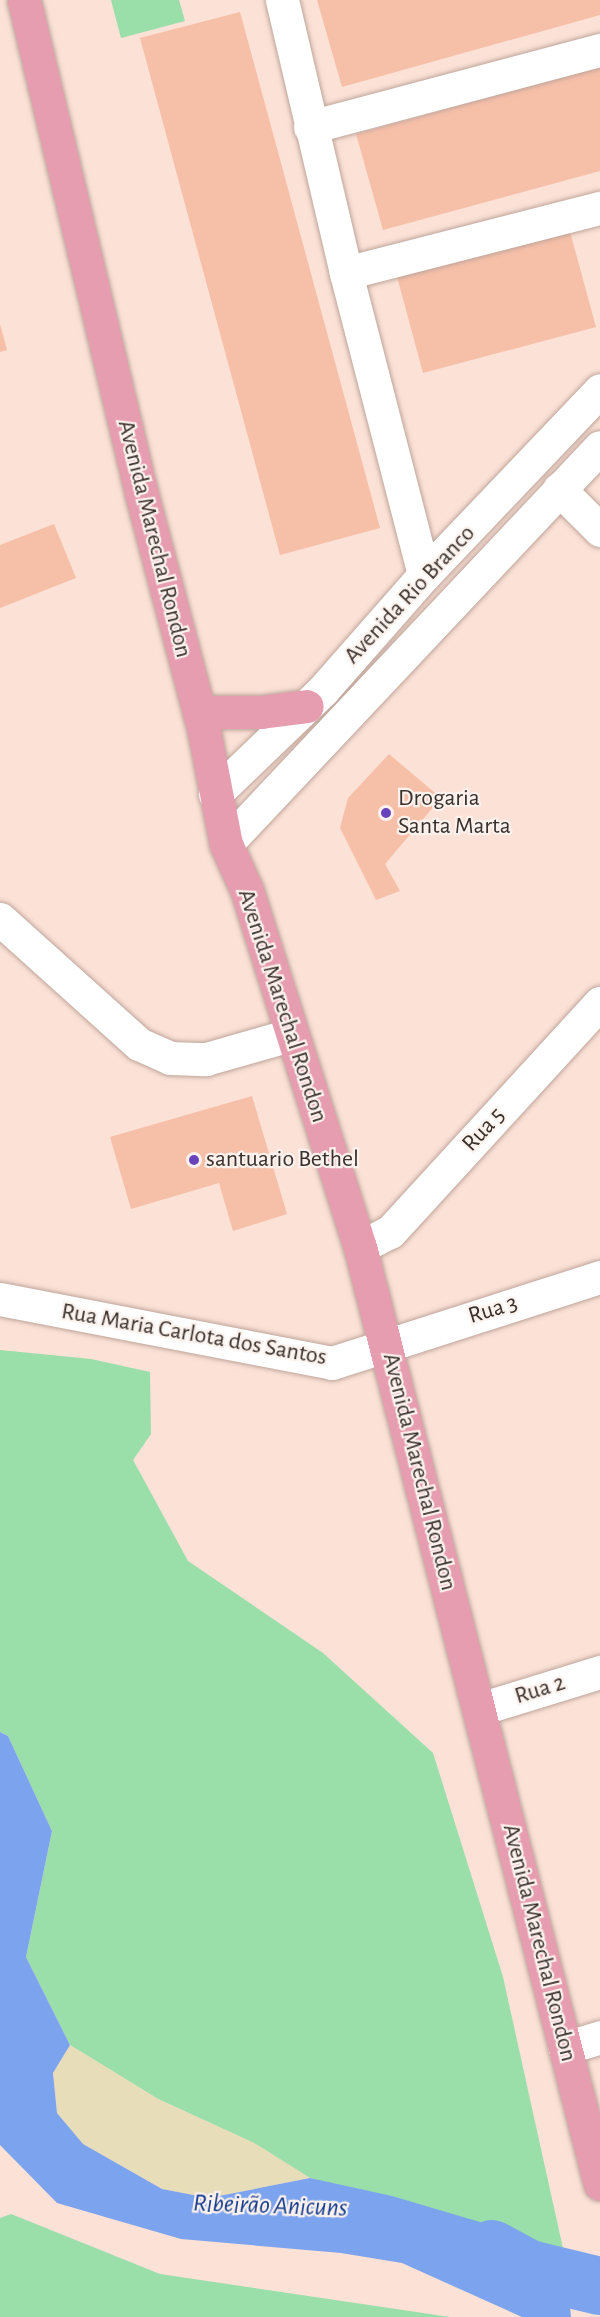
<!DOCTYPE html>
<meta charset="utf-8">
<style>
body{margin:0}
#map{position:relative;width:600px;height:2317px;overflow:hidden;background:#fbe1d6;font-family:"Alegreya Sans",sans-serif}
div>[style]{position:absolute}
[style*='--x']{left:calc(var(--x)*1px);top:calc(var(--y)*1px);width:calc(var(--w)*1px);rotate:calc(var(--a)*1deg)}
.green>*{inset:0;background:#9adeaa}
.sand>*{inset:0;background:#e7ddb8}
.water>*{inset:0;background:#7ca4ee}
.river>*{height:58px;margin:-29px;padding:0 29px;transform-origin:29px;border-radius:29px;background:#7ca4ee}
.building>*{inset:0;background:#f6bfa8}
.roads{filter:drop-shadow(0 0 2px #bea59b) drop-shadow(0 0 2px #bea59b)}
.minor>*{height:33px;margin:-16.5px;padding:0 16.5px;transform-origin:16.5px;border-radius:16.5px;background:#fff}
.major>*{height:33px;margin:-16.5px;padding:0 16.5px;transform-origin:16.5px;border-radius:16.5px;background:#e69db0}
.dots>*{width:16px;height:16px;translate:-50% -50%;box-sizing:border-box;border:3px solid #fcf2ed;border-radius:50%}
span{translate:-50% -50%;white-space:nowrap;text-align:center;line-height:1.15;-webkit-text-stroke:4.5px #fcf2ed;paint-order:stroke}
.street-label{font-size:24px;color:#3a302c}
.poi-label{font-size:24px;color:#3a302c}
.left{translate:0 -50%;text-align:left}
.water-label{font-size:26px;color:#123a8e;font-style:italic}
</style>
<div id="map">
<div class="green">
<div style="clip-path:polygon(111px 0,179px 0,185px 21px,121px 38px)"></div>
<div style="clip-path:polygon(0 1350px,91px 1359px,150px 1372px,151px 1434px,133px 1460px,188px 1561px,323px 1653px,433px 1753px,503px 1977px,566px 2262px,507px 2230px,310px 2178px,254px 2143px,158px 2099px,70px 2045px,26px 1957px,52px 1831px,8px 1736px,0 1732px)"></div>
<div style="clip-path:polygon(11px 2214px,160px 2274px,450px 2317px,0 2317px,0 2218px)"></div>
</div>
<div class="sand">
<div style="clip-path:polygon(70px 2045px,158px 2099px,254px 2143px,310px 2178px,209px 2198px,162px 2189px,83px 2144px,57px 2113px,53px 2073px)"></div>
</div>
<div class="water">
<div style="clip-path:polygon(0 1732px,8px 1736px,52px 1831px,26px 1957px,70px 2045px,53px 2073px,57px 2113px,83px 2144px,162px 2189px,209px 2198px,310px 2178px,392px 2196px,507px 2230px,566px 2262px,571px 2317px,522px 2317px,402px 2263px,341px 2253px,181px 2239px,57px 2203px,0 2145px)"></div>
</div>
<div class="river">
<div style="--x:492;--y:2249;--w:42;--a:28.4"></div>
<div style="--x:529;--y:2269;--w:73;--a:13.5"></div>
</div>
<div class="building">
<div style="clip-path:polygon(317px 0,600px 0,600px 15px,342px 87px)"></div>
<div style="clip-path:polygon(240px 12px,380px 528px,280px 555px,140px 38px)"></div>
<div style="clip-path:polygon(600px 67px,600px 171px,383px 230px,356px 134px)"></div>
<div style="clip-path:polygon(569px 228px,596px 327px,423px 373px,396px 273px)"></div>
<div style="clip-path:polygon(0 324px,7px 350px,0 352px)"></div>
<div style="clip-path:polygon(54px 524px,76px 578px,0 608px,0 545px)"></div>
<div style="clip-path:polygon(389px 754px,441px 798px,385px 864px,400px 891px,376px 900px,340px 828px,348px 798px)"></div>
<div style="clip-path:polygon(252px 1096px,287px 1214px,233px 1231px,219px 1183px,131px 1209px,110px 1137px)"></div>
</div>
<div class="roads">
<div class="minor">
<div style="--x:282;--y:0;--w:280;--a:76.8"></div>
<div style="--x:346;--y:273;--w:312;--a:75.5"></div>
<div style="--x:310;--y:127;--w:300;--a:-14.9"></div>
<div style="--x:346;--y:273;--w:262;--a:-14.4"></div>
<div style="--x:559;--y:489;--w:58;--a:45"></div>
<div style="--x:215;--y:794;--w:150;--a:-43.9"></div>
<div style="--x:323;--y:690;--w:153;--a:-48.7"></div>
<div style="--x:424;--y:575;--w:255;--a:-46.4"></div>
<div style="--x:226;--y:844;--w:545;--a:-46.71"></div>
<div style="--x:0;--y:919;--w:187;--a:42"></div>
<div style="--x:139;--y:1044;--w:34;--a:24"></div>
<div style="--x:170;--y:1058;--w:36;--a:2"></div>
<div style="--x:206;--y:1059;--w:87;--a:-15.9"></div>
<div style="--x:360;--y:1247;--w:34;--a:-27"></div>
<div style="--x:390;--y:1232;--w:311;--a:-47.5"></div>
<div style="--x:0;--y:1299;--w:338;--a:10.9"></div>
<div style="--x:332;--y:1363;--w:281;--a:-17.8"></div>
<div style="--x:480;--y:1709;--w:126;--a:-17.1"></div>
<div style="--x:565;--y:2048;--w:37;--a:-17"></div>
</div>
<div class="major">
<div style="--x:24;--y:0;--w:506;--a:76.62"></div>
<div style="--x:141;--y:492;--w:247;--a:75.2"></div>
<div style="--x:204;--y:731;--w:115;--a:79"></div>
<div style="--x:226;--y:844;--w:51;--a:65.9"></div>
<div style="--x:247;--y:891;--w:374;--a:72.4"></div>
<div style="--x:360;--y:1247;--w:967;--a:75.63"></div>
<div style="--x:199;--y:712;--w:62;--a:0"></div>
<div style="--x:261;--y:712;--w:46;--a:-7.4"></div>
</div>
</div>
<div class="dots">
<div style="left:386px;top:813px;background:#6943bb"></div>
<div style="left:194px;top:1160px;background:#6943bb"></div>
</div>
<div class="street-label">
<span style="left:154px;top:539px;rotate:76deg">Avenida Marechal Rondon</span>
<span style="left:410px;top:595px;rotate:-47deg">Avenida Rio Branco</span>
<span style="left:282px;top:1006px;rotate:72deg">Avenida Marechal Rondon</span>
<span style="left:484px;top:1130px;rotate:-47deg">Rua 5</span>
<span style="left:493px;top:1310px;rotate:-17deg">Rua 3</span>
<span style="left:194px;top:1335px;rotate:10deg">Rua Maria Carlota dos Santos</span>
<span style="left:419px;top:1472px;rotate:76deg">Avenida Marechal Rondon</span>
<span style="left:540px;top:1690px;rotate:-17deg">Rua 2</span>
<span style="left:539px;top:1943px;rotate:76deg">Avenida Marechal Rondon</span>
</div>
<div class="poi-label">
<span class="left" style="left:398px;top:813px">Drogaria<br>Santa Marta</span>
<span class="left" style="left:206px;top:1160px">santuario Bethel</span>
</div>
<div class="water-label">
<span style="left:270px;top:2206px;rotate:2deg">Ribeirão Anicuns</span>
</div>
</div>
